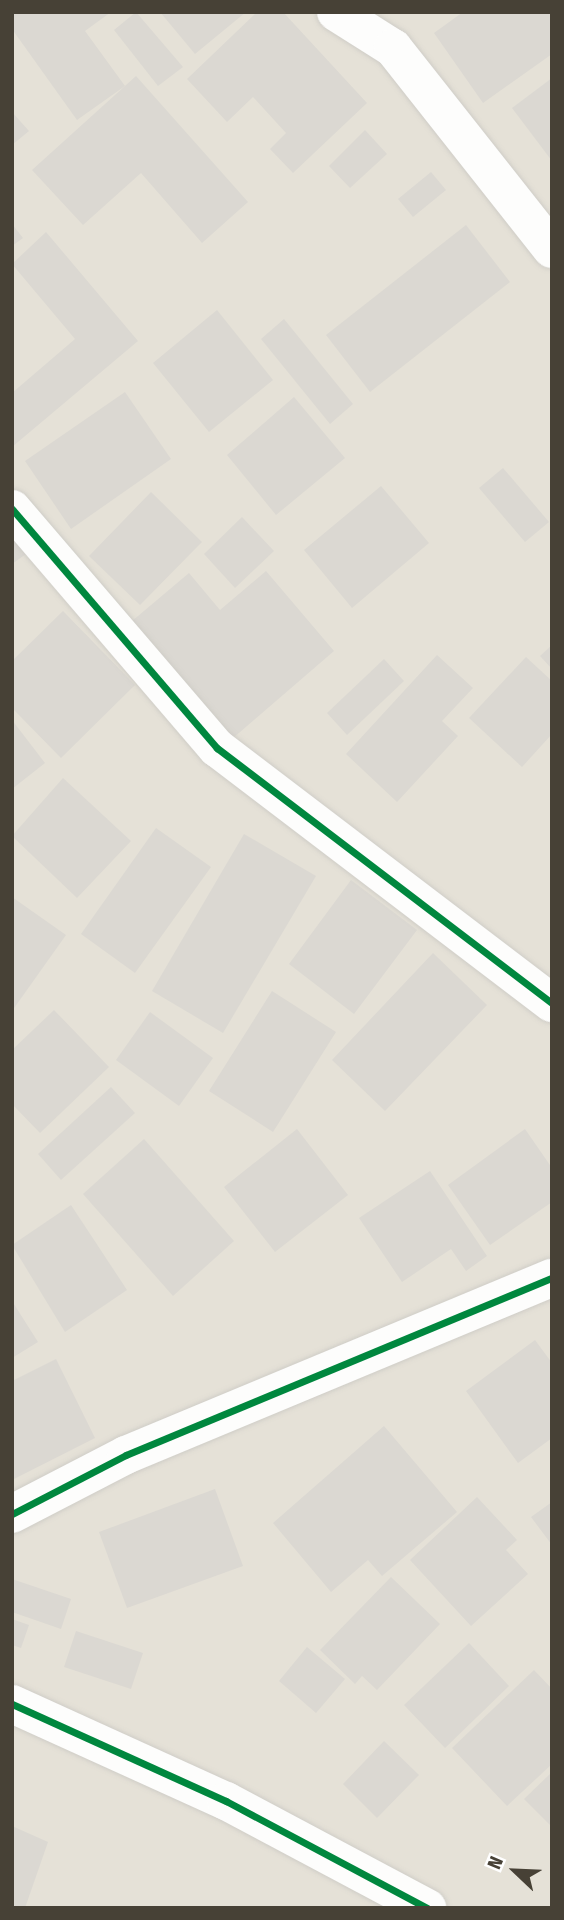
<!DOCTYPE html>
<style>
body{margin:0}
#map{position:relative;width:564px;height:1920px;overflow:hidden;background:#f1efea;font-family:"Fira Sans Condensed",sans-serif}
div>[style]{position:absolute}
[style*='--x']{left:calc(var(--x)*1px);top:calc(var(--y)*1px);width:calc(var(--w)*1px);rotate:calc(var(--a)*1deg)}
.residential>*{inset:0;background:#e5e1d7}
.building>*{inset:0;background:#dbd8d2}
.roads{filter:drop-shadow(0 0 2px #cfcdc7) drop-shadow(0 0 2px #cfcdc7)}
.street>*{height:38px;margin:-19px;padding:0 19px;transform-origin:19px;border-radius:19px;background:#fdfdfc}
.cycleway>*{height:7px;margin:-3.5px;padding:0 3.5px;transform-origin:3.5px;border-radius:3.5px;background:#00873e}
span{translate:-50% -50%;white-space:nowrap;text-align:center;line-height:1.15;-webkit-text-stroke:5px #fff;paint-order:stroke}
.frame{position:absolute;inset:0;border:14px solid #474136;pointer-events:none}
.north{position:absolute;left:480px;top:1836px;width:70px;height:70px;-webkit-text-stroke:5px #fff;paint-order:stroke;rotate:293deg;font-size:19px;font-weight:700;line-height:28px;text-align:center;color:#474136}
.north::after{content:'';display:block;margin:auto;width:24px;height:32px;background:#474136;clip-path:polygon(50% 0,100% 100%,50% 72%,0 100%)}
</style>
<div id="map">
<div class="residential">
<div style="clip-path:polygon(12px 12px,552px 12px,552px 1908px,12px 1908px)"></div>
</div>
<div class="building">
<div style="clip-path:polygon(12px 12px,111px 12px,85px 31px,125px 86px,77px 120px,12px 29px)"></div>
<div style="clip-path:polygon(136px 12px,183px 67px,158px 86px,114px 30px)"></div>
<div style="clip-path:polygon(160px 12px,246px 12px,195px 54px)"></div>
<div style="clip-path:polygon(257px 12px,283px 12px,367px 103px,293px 173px,270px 149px,286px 133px,253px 97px,227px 122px,187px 79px)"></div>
<div style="clip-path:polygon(463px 12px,552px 12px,552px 54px,483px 103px,434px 33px)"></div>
<div style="clip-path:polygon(136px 76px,248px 202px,202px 243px,141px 173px,83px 225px,32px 170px)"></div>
<div style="clip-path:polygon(552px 78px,552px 161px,512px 108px)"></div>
<div style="clip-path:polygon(12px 112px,29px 131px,12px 145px)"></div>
<div style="clip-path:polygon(365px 130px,387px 154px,350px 188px,329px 166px)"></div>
<div style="clip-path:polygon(431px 172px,446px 190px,413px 217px,398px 199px)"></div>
<div style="clip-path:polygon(12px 224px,23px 238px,12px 246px)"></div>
<div style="clip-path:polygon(466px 225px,510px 282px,370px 392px,326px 335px)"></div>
<div style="clip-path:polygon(46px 232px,138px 341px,12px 447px,12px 393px,75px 339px,12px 264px)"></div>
<div style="clip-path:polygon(217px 310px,273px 380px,209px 432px,153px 363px)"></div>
<div style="clip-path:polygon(284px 319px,353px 404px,330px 424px,261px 339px)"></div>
<div style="clip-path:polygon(125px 392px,171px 459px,71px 529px,25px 461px)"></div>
<div style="clip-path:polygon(294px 397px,345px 458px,276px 515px,227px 455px)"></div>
<div style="clip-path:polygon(503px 468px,549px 522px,525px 542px,479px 488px)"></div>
<div style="clip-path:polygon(381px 486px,429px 543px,352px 608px,304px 550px)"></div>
<div style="clip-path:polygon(151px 492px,202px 542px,140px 605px,89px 556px)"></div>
<div style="clip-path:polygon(242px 517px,274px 551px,235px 588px,204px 554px)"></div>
<div style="clip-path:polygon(12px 522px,33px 549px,12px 564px)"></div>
<div style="clip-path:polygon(266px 571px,334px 651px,225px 745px,125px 627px,189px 573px,220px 610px)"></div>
<div style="clip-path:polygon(63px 611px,135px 685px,61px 758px,12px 708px,12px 661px)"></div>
<div style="clip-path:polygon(552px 645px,552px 669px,540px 656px)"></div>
<div style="clip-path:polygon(437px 655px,473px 688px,442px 721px,458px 736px,397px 802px,346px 754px)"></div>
<div style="clip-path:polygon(526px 657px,552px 681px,552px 734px,522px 767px,469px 718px)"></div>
<div style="clip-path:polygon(384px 659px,404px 681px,347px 735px,327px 713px)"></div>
<div style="clip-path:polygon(12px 720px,45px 763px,12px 789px)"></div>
<div style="clip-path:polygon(63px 778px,131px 841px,77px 898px,12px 836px)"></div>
<div style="clip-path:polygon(156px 828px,211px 867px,135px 973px,81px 934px)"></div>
<div style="clip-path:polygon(244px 834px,316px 876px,223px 1033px,152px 991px)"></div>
<div style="clip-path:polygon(351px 880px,417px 930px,354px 1014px,289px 964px)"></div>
<div style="clip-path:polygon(12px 897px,66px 935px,12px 1011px)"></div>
<div style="clip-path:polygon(433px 953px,487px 1005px,385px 1111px,332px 1060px)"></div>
<div style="clip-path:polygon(272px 991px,336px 1032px,273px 1132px,209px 1091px)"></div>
<div style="clip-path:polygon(54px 1010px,109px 1067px,40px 1133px,12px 1104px,12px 1050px)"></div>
<div style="clip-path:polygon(150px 1012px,213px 1058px,179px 1106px,116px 1060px)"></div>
<div style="clip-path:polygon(111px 1087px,135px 1113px,61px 1180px,38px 1154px)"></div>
<div style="clip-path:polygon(297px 1129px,348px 1195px,275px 1252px,224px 1187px)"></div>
<div style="clip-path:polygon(525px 1129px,552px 1168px,552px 1202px,490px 1245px,448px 1185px)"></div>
<div style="clip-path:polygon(144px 1139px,234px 1241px,173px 1296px,83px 1194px)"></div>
<div style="clip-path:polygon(430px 1171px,487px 1256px,466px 1271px,451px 1249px,402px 1282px,359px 1218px)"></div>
<div style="clip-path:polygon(71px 1205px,127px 1290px,65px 1332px,12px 1245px)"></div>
<div style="clip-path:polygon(12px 1301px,38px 1342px,12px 1358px)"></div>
<div style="clip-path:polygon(535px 1340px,552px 1363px,552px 1438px,518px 1463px,466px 1391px)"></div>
<div style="clip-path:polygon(56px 1359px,95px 1438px,12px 1480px,12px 1381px)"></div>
<div style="clip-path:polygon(384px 1426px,457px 1512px,382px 1576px,368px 1560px,331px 1592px,273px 1523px)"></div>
<div style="clip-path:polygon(215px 1489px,243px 1566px,127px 1608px,99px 1532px)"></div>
<div style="clip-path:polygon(477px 1497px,517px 1540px,506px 1550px,528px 1574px,471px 1626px,410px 1560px)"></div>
<div style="clip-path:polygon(552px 1502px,552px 1545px,531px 1517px)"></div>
<div style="clip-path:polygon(391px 1577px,440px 1624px,377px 1690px,362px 1676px,355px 1684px,320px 1650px)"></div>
<div style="clip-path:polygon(12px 1579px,71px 1599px,61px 1629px,12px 1612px)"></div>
<div style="clip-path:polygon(12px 1619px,29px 1625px,21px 1648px,12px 1645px)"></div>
<div style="clip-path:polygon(76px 1631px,143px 1653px,131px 1689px,64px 1667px)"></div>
<div style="clip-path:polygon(469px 1643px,509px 1686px,445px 1748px,404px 1705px)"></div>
<div style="clip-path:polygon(307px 1647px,345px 1679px,316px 1713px,279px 1681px)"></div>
<div style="clip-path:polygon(534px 1670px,552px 1689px,552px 1764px,507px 1806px,452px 1748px)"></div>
<div style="clip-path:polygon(384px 1741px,419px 1775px,377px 1818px,343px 1784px)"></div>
<div style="clip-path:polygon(552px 1772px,552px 1827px,524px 1799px)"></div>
<div style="clip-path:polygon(12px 1826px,48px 1842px,25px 1908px,12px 1908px)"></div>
</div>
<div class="roads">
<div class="street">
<div style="--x:336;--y:12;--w:67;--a:32.3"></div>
<div style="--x:393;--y:48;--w:256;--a:51.7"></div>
<div style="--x:12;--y:509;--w:315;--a:49.4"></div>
<div style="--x:217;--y:748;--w:421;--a:37.3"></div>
<div style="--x:12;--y:1514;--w:128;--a:-27.4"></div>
<div style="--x:126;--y:1455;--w:461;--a:-22.6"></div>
<div style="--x:12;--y:1704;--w:235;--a:24.4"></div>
<div style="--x:226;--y:1801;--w:228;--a:28"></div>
</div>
</div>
<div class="cycleway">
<div style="--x:12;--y:509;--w:315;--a:49.4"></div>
<div style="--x:217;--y:748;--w:421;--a:37.3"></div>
<div style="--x:12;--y:1514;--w:128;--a:-27.4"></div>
<div style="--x:126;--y:1455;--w:461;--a:-22.6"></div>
<div style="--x:12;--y:1704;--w:235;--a:24.4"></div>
<div style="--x:226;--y:1801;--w:228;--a:28"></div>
</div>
<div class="frame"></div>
<div class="north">N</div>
</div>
